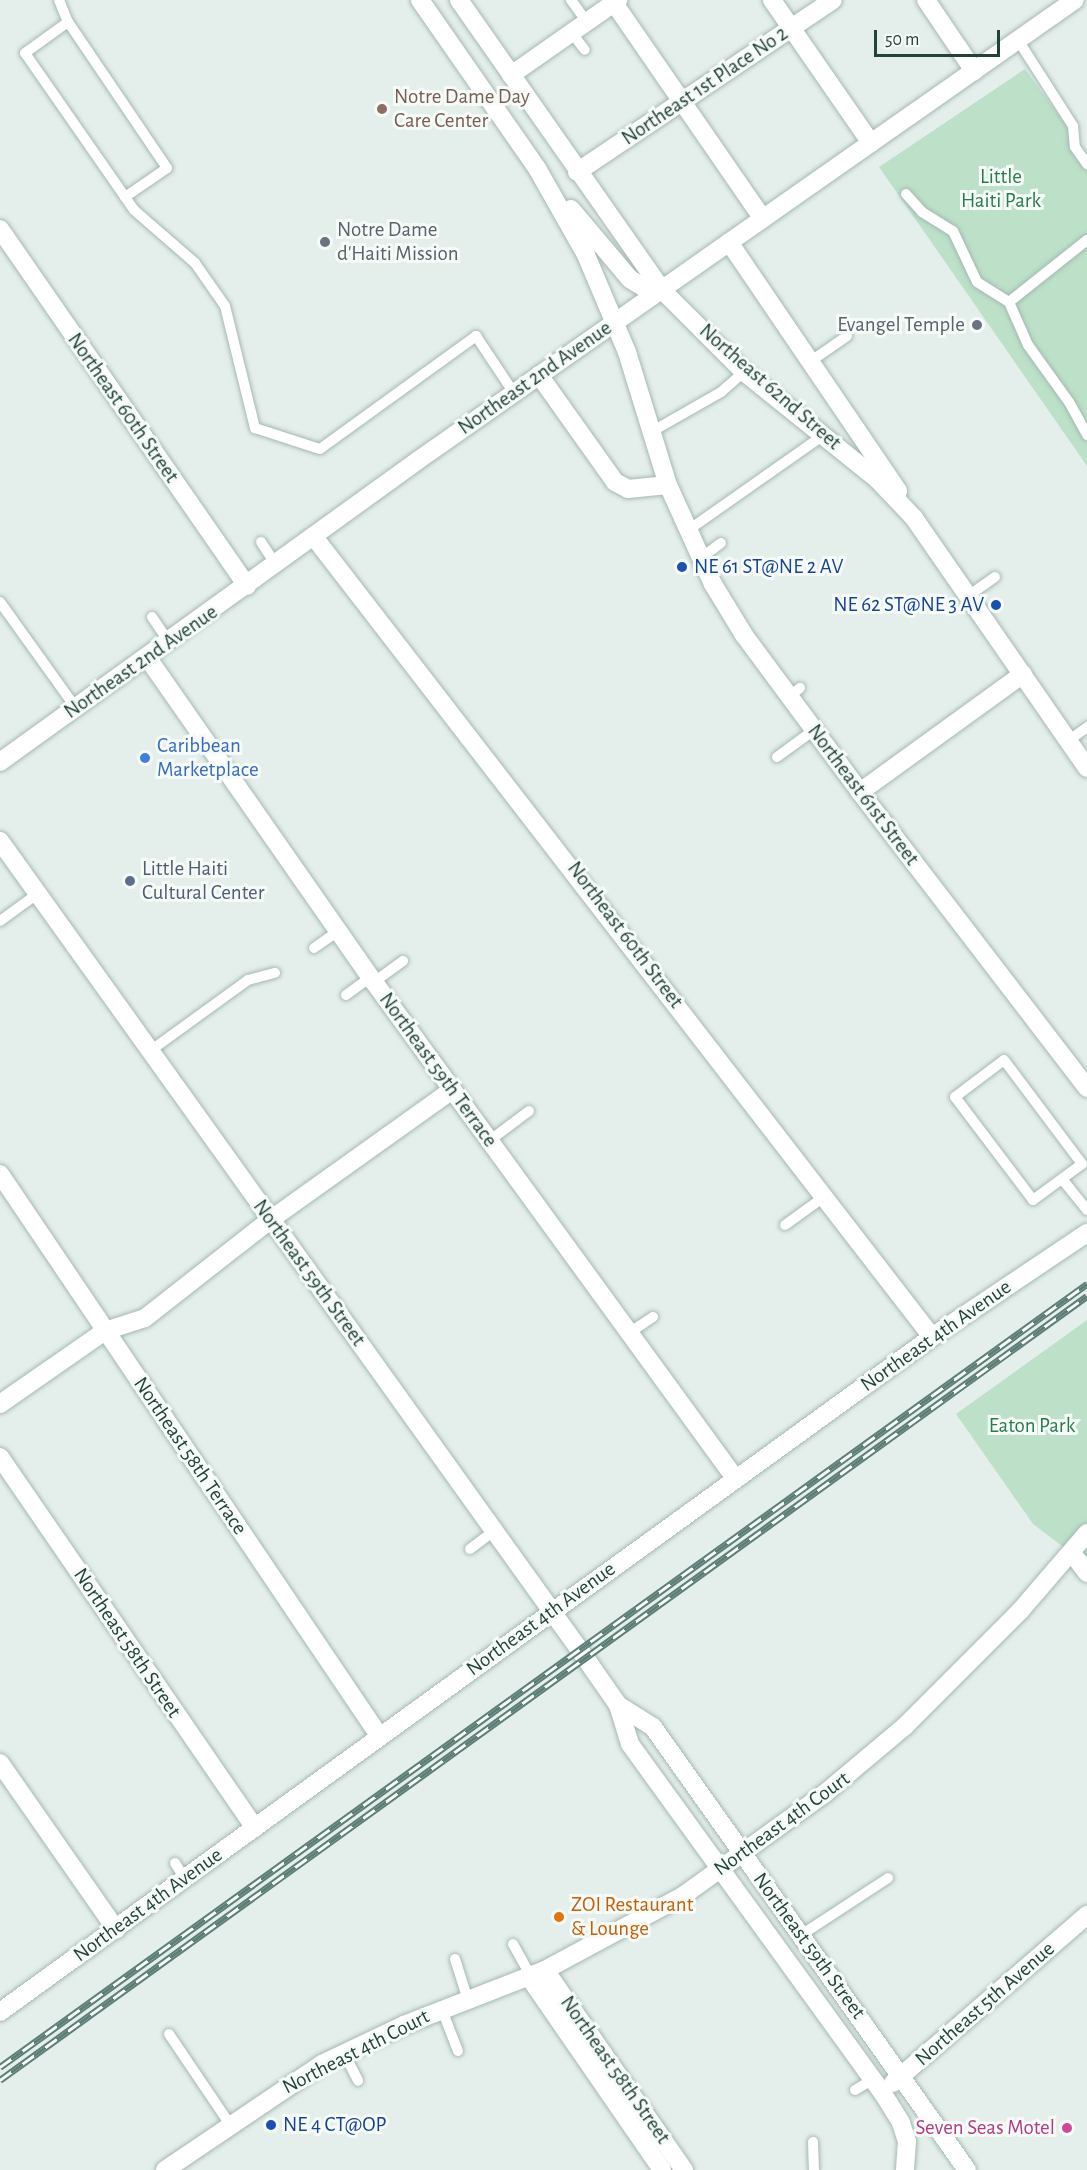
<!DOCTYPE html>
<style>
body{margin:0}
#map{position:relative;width:1087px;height:2170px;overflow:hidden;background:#e4efeb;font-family:"Alegreya Sans",sans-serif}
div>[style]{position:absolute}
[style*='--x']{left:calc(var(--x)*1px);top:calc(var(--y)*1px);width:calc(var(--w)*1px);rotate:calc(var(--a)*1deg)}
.green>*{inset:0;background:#bce1c8}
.roads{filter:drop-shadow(0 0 2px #a6b8b3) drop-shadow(0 0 2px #a6b8b3)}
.service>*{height:10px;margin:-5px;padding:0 5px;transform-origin:5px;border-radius:5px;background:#fff}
.minor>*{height:18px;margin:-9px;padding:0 9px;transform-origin:9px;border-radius:9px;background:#fff}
.tertiary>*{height:18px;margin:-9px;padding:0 9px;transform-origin:9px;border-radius:9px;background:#fff}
.secondary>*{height:18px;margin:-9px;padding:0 9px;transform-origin:9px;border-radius:9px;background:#fff}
.rail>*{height:7px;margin-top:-3.5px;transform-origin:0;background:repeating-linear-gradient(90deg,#f6fbf8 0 14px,#5d7e76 0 28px);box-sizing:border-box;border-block:2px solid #5d7e76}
.dots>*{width:16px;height:16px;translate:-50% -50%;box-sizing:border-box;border:3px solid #f6fbf8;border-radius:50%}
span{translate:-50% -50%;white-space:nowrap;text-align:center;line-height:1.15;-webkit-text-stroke:6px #f6fbf8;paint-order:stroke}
.street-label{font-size:21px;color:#22423b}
.education-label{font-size:21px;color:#785e54}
.left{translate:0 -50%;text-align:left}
.park-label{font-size:21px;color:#297d4d}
.worship-label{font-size:21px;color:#5b616d}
.right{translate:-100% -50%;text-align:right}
.transit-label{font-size:21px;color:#164399}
.shop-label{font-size:21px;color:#366cbe}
.service-label{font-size:21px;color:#4e5e75}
.food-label{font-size:21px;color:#c56008}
.hotel-label{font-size:21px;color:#b23c85}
.scale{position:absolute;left:874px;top:30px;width:126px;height:27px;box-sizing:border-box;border:3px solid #22423b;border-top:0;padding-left:8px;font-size:18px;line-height:21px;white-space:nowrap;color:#22423b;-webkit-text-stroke:4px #f6fbf8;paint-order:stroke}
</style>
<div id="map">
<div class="green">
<div style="clip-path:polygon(1025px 69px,1087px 154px,1087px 466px,879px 167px)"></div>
<div style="clip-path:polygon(1087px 1320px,1087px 1565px,1033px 1524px,956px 1414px)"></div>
</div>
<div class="roads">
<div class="service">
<div style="--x:59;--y:0;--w:24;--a:68"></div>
<div style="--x:571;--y:0;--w:27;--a:54"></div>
<div style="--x:572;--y:33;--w:21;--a:53"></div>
<div style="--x:1018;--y:40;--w:102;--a:57.4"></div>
<div style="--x:1073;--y:126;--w:21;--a:85"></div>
<div style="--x:1075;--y:147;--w:21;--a:55"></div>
<div style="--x:906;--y:194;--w:24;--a:48"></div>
<div style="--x:922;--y:212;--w:36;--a:32"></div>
<div style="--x:953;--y:231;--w:56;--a:64.8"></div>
<div style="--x:977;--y:282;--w:38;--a:32"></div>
<div style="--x:125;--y:197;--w:51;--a:-34.6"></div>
<div style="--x:167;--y:168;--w:176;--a:-124.1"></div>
<div style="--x:68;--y:22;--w:53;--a:144.2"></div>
<div style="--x:25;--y:53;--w:175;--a:55.2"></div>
<div style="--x:125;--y:197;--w:16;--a:55"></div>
<div style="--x:134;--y:210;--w:81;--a:41"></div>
<div style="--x:195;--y:263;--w:52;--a:55.1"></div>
<div style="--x:225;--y:306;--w:126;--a:76.2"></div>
<div style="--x:255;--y:428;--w:68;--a:17.9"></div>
<div style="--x:320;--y:449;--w:193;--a:-35.9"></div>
<div style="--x:476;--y:336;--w:69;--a:56.3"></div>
<div style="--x:1087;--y:240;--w:100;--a:141.5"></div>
<div style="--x:1009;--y:302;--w:47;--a:66.2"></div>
<div style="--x:1028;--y:345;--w:70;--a:54.3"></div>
<div style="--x:1069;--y:402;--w:38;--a:61"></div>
<div style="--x:811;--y:361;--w:44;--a:-34.8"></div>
<div style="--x:651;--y:432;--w:81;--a:-29.7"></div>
<div style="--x:721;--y:392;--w:30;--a:-41"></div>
<div style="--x:687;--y:531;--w:169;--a:-35.1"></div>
<div style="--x:261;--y:542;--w:27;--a:57"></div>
<div style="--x:701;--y:558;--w:25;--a:-37"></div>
<div style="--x:968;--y:596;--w:33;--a:-35"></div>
<div style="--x:0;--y:602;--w:130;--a:54.4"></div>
<div style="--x:152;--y:617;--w:30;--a:56"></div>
<div style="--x:790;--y:696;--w:13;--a:-39"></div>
<div style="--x:1068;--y:741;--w:24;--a:-36"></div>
<div style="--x:777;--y:757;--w:46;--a:-36.1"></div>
<div style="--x:0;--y:921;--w:46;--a:-36.1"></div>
<div style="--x:314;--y:948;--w:29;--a:-35"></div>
<div style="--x:374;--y:982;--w:36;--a:-36"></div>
<div style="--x:346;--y:995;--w:31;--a:-36"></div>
<div style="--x:150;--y:1051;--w:121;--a:-35.9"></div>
<div style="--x:248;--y:980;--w:28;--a:-15"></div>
<div style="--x:1004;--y:1060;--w:130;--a:53.1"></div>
<div style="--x:1082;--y:1164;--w:61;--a:143.7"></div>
<div style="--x:1033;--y:1200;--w:129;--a:-127.1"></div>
<div style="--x:955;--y:1097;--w:61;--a:-37.1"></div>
<div style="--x:489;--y:1141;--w:50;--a:-36.9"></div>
<div style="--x:1062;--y:1179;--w:40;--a:51"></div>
<div style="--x:785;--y:1225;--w:49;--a:-35.9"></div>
<div style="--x:629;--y:1333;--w:29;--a:-34"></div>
<div style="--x:470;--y:1549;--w:30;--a:-37"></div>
<div style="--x:175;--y:1863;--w:19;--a:58"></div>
<div style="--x:801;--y:1935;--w:104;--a:-33.2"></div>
<div style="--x:513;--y:1944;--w:37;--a:61"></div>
<div style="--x:455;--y:1959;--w:43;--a:72.4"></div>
<div style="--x:442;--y:2010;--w:44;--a:68.7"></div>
<div style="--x:169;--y:2034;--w:107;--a:56"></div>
<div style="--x:344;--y:2053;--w:31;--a:63"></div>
<div style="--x:855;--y:2090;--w:21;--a:-31"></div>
<div style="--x:813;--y:2142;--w:28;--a:88"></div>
</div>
<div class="minor">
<div style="--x:772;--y:0;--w:174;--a:55.3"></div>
<div style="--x:926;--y:0;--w:86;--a:55.9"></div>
<div style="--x:614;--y:3;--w:262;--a:55.4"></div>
<div style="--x:511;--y:75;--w:131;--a:-35"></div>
<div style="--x:577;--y:172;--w:308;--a:-33.9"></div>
<div style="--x:0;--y:229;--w:434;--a:55.3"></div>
<div style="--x:539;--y:375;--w:131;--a:54.6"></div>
<div style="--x:615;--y:482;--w:15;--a:28"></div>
<div style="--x:628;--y:489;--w:40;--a:-5.7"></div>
<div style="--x:314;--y:537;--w:1011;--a:52.31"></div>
<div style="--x:147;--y:657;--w:396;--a:55.1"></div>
<div style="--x:374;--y:982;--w:613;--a:53.95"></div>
<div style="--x:860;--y:792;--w:201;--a:-35.9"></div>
<div style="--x:0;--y:841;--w:994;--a:54.38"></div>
<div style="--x:579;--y:1649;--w:68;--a:55.1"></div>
<div style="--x:618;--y:1705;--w:41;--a:72.9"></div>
<div style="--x:630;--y:1744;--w:430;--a:54.1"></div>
<div style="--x:882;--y:2092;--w:36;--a:58"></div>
<div style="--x:901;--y:2123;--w:19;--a:72"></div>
<div style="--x:907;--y:2141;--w:29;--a:94"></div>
<div style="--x:0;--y:1174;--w:679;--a:55.98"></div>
<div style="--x:0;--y:1404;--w:128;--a:-34.8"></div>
<div style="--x:105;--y:1331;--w:42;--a:-18"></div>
<div style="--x:145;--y:1318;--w:159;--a:-38.1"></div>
<div style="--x:270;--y:1220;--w:224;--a:-35.5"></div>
<div style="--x:0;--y:1457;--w:450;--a:55.5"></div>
<div style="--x:1072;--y:1553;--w:25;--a:53"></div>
<div style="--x:618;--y:1705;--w:41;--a:32.2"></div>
<div style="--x:653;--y:1727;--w:543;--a:54.67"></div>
<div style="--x:0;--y:1763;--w:203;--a:55.1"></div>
<div style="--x:545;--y:1970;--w:244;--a:55.2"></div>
<div style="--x:529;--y:1977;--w:234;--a:55.4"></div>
<div style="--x:0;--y:2012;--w:1151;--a:-35.91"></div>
<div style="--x:932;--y:1337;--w:187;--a:-33.9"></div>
<div style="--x:893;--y:2083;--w:257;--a:-40.9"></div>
</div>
<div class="tertiary">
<div style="--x:165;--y:2170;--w:189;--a:-34"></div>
<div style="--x:322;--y:2064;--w:91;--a:-25.4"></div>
<div style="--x:404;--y:2025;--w:151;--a:-21.3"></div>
<div style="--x:545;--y:1970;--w:158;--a:-28.3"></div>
<div style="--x:684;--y:1895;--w:173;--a:-35.8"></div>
<div style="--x:824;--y:1794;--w:106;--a:-40"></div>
<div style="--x:905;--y:1726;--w:163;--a:-45"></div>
<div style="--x:1020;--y:1611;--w:103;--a:-49.3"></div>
</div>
<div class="secondary">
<div style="--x:420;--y:0;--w:207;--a:55.2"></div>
<div style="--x:538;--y:170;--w:98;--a:60.5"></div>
<div style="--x:586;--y:255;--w:105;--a:67.1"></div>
<div style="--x:627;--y:352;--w:139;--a:72.9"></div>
<div style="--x:668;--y:485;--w:109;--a:65.6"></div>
<div style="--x:713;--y:584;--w:60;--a:58.7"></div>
<div style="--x:744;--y:635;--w:195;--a:53.5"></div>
<div style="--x:860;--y:792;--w:373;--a:52.5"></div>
<div style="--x:459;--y:0;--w:353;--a:55"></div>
<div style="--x:661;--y:289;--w:117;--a:45"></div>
<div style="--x:744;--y:372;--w:171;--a:38.8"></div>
<div style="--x:877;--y:479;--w:54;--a:46.5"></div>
<div style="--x:914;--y:518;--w:304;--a:55.3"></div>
<div style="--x:571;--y:209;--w:92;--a:49.9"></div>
<div style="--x:630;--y:279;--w:22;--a:32"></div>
<div style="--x:649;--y:291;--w:12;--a:-9"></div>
<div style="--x:729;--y:242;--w:301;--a:55.8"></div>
<div style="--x:0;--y:762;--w:514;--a:-35.82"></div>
<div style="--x:417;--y:461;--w:803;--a:-35.02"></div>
</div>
</div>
<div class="rail">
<div style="--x:0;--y:2067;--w:1340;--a:-35.77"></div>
<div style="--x:0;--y:2080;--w:1340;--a:-35.8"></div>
</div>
<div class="dots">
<div style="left:382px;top:109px;background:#8d6e63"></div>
<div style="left:325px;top:242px;background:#6b7280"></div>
<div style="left:977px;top:325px;background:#6b7280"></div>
<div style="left:682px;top:567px;background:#1a4fb4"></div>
<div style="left:996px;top:605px;background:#1a4fb4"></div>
<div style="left:145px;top:758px;background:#3f7fe0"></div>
<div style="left:130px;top:881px;background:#5c6f8a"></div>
<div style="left:559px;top:1917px;background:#e8710a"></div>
<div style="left:271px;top:2125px;background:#1a4fb4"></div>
<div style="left:1067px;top:2128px;background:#d1479c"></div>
</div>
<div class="street-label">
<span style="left:705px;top:86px;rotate:-34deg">Northeast 1st Place No 2</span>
<span style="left:535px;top:378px;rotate:-35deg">Northeast 2nd Avenue</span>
<span style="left:770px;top:387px;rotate:41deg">Northeast 62nd Street</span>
<span style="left:123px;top:408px;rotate:55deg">Northeast 60th Street</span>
<span style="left:141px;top:662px;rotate:-35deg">Northeast 2nd Avenue</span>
<span style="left:863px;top:795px;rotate:53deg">Northeast 61st Street</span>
<span style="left:625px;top:935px;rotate:53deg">Northeast 60th Street</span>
<span style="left:438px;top:1070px;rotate:54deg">Northeast 59th Terrace</span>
<span style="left:309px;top:1273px;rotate:54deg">Northeast 59th Street</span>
<span style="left:936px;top:1336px;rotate:-35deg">Northeast 4th Avenue</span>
<span style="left:190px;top:1456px;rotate:56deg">Northeast 58th Terrace</span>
<span style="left:541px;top:1619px;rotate:-36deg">Northeast 4th Avenue</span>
<span style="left:127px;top:1643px;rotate:56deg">Northeast 58th Street</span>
<span style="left:782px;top:1824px;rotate:-36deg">Northeast 4th Court</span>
<span style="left:148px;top:1905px;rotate:-36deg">Northeast 4th Avenue</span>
<span style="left:809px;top:1946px;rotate:54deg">Northeast 59th Street</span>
<span style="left:985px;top:2004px;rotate:-41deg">Northeast 5th Avenue</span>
<span style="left:356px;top:2052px;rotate:-27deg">Northeast 4th Court</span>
<span style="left:615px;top:2070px;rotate:55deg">Northeast 58th Street</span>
</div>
<div class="education-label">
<span class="left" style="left:394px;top:109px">Notre Dame Day<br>Care Center</span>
</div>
<div class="park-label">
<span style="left:1001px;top:189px">Little<br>Haiti Park</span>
<span style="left:1032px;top:1426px">Eaton Park</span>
</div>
<div class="worship-label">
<span class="left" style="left:337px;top:242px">Notre Dame<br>d'Haiti Mission</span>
<span class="right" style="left:965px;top:325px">Evangel Temple</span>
</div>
<div class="transit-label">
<span class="left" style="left:694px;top:567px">NE 61 ST@NE 2 AV</span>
<span class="right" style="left:984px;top:605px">NE 62 ST@NE 3 AV</span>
<span class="left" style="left:283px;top:2125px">NE 4 CT@OP</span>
</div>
<div class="shop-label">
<span class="left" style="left:157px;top:758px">Caribbean<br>Marketplace</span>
</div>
<div class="service-label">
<span class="left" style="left:142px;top:881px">Little Haiti<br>Cultural Center</span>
</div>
<div class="food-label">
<span class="left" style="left:571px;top:1917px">ZOI Restaurant<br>&amp; Lounge</span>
</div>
<div class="hotel-label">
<span class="right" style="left:1055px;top:2128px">Seven Seas Motel</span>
</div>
<div class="scale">50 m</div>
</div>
